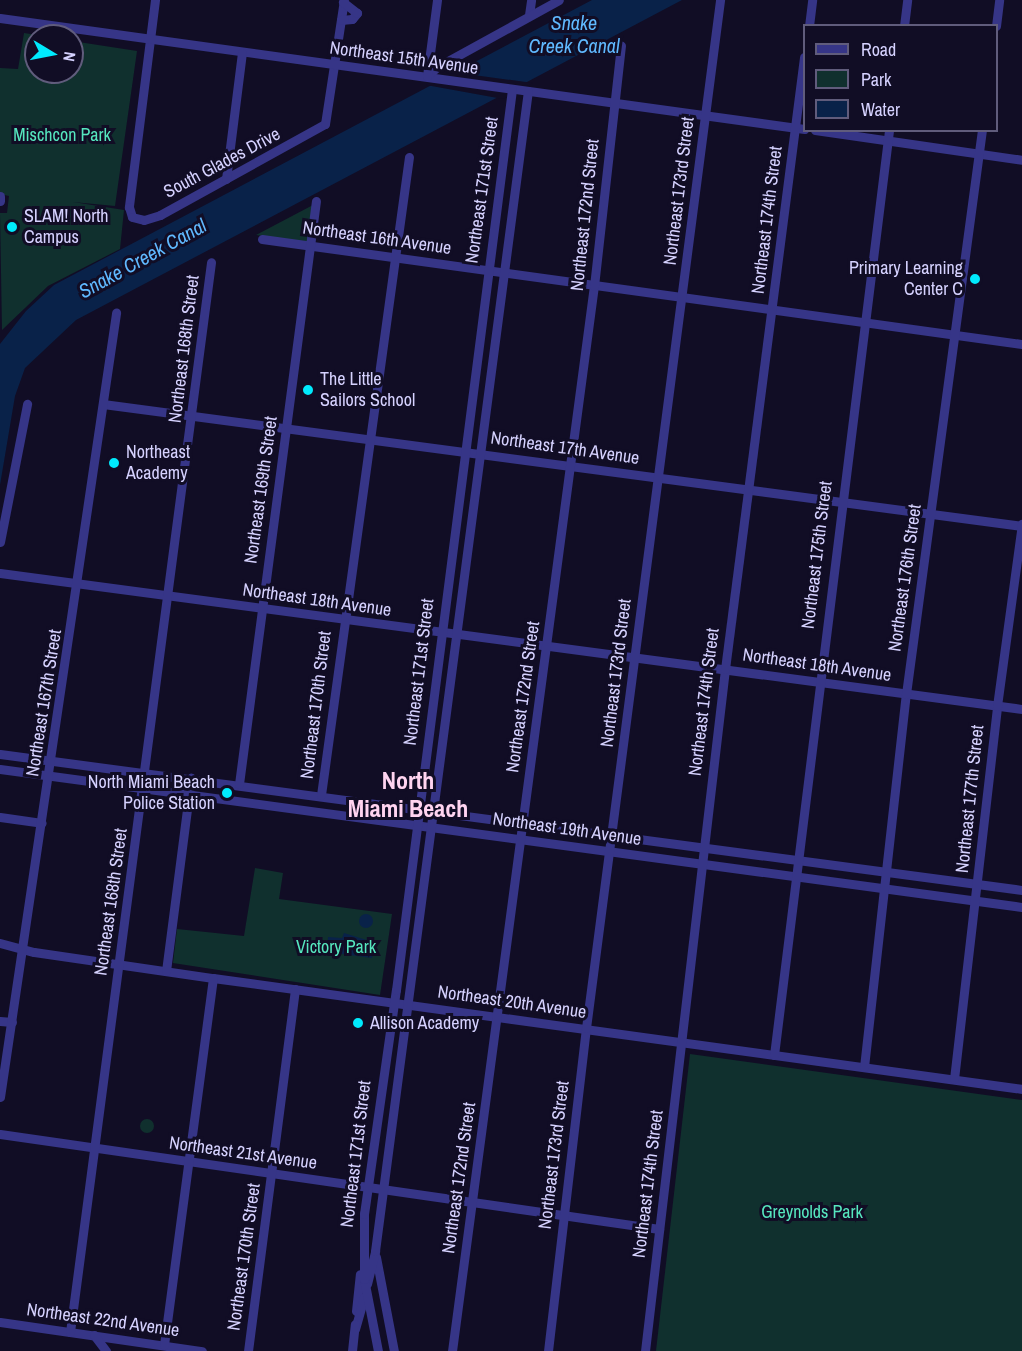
<!DOCTYPE html>
<style>
body{margin:0}
#map{position:relative;width:1022px;height:1351px;overflow:hidden;background:#110d25;font-family:"Archivo Narrow",sans-serif}
div>[style]{position:absolute}
[style*='--x']{left:calc(var(--x)*1px);top:calc(var(--y)*1px);width:calc(var(--w)*1px);rotate:calc(var(--a)*1deg)}
.green>*{inset:0;background:#10302e}
.round{border-radius:50%}
.water>*{inset:0;background:#092249}
.pier>*{inset:0;background:#110d25}
.minor>*{height:9px;margin:-4.5px;padding:0 4.5px;transform-origin:4.5px;border-radius:4.5px;background:#363587}
.dots>*{width:16px;height:16px;translate:-50% -50%;box-sizing:border-box;border:3px solid #110d25;border-radius:50%}
span{translate:-50% -50%;white-space:nowrap;text-align:center;line-height:1.15;-webkit-text-stroke:6px #110d25;paint-order:stroke}
.street-label{font-size:18px;color:#d6d2ff}
.park-label{font-size:18px;color:#56e7bf}
.poi-label{font-size:18px;color:#d6d2ff}
.left{translate:0 -50%;text-align:left}
.right{translate:-100% -50%;text-align:right}
.water-label{font-size:20px;color:#60b9ff;font-style:italic}
.district-label{font-size:24px;color:#ffd4f0;font-weight:700}
.legend{position:absolute;left:803px;top:24px;width:195px;height:108px;box-sizing:border-box;background:#110d25;border:2px solid #605c7c;margin:0;padding:8px 10px;list-style:none;font-size:18px;color:#d6d2ff}
.legend li{display:flex;align-items:center;gap:12px;height:30px}
.legend b{width:30px;border:2px solid #605c7c}
.north{position:absolute;left:24px;top:24px;width:60px;height:60px;box-sizing:border-box;background:#110d25;border:2px solid #605c7c;border-radius:50%;rotate:100deg;font-size:16px;font-weight:700;line-height:24px;text-align:center;color:#d6d2ff}
.north::after{content:'';display:block;margin:auto;width:21px;height:27px;background:#00eafd;clip-path:polygon(50% 0,100% 100%,50% 72%,0 100%)}
</style>
<div id="map">
<div class="green">
<div style="clip-path:polygon(24px 33px,43px 36px,36px 36px,36px 72px,72px 72px,72px 41px,137px 51px,115px 206px,73px 202px,124px 210px,120px 249px,48px 286px,2px 330px,0 213px,7px 213px,9px 196px,0 194px,0 68px,18px 69px)"></div>
<div style="clip-path:polygon(313px 205px,307px 243px,256px 235px)"></div>
<div style="clip-path:polygon(255px 868px,283px 873px,279px 899px,392px 914px,380px 995px,173px 963px,177px 929px,244px 936px)"></div>
<div style="clip-path:polygon(690px 1054px,1022px 1100px,1022px 1351px,656px 1351px)"></div>
<div class="round" style="left:140px;top:1119px;width:14px;height:14px"></div>
</div>
<div class="water">
<div style="clip-path:polygon(592px 0,682px 0,76px 320px,25px 368px,15px 396px,0 485px,0 344px,26px 311px,54px 285px)"></div>
<div class="round" style="left:359px;top:914px;width:14px;height:14px"></div>
<div style="clip-path:polygon(344px 933px,373px 942px,372px 958px,327px 952px,328px 937px,342px 938px)"></div>
</div>
<div class="pier">
<div style="clip-path:polygon(453px 70px,459px 73px,533px 83px,503px 99px,426px 85px)"></div>
</div>
<div class="minor">
<div style="--x:155;--y:0;--w:209;--a:97.2"></div>
<div style="--x:129;--y:207;--w:10;--a:73"></div>
<div style="--x:132;--y:217;--w:12;--a:14"></div>
<div style="--x:144;--y:220;--w:17;--a:-17"></div>
<div style="--x:160;--y:215;--w:188;--a:-28.9"></div>
<div style="--x:325;--y:124;--w:125;--a:-81.3"></div>
<div style="--x:529;--y:15;--w:15;--a:-82"></div>
<div style="--x:0;--y:18;--w:812;--a:7.86"></div>
<div style="--x:341;--y:20;--w:11;--a:-5"></div>
<div style="--x:352;--y:19;--w:8;--a:-50"></div>
<div style="--x:357;--y:13;--w:18;--a:-142"></div>
<div style="--x:809;--y:26;--w:26;--a:-83"></div>
<div style="--x:904;--y:26;--w:26;--a:-83"></div>
<div style="--x:996;--y:26;--w:26;--a:-83"></div>
<div style="--x:427;--y:76;--w:13;--a:-42"></div>
<div style="--x:437;--y:67;--w:139;--a:-28.8"></div>
<div style="--x:427;--y:76;--w:77;--a:-82.5"></div>
<div style="--x:815;--y:130;--w:209;--a:8.2"></div>
<div style="--x:226;--y:179;--w:127;--a:-82.8"></div>
<div style="--x:0;--y:196;--w:5;--a:90"></div>
<div style="--x:262;--y:239;--w:767;--a:7.87"></div>
<div style="--x:103;--y:404;--w:927;--a:7.56"></div>
<div style="--x:0;--y:542;--w:141;--a:-78.9"></div>
<div style="--x:0;--y:573;--w:1031;--a:7.58"></div>
<div style="--x:0;--y:754;--w:1031;--a:7.58"></div>
<div style="--x:0;--y:769;--w:1031;--a:7.69"></div>
<div style="--x:239;--y:784;--w:588;--a:-82.48"></div>
<div style="--x:321;--y:795;--w:644;--a:-82.15"></div>
<div style="--x:0;--y:817;--w:42;--a:8.1"></div>
<div style="--x:0;--y:943;--w:35;--a:15"></div>
<div style="--x:34;--y:952;--w:181;--a:8.3"></div>
<div style="--x:213;--y:978;--w:817;--a:7.81"></div>
<div style="--x:166;--y:971;--w:195;--a:-82.6"></div>
<div style="--x:0;--y:1021;--w:12;--a:5"></div>
<div style="--x:774;--y:1055;--w:932;--a:-82.91"></div>
<div style="--x:864;--y:1067;--w:375;--a:-83.6"></div>
<div style="--x:906;--y:694;--w:569;--a:-82.33"></div>
<div style="--x:954;--y:1079;--w:375;--a:-83.4"></div>
<div style="--x:997;--y:706;--w:184;--a:-82.2"></div>
<div style="--x:0;--y:1097;--w:793;--a:-81.58"></div>
<div style="--x:0;--y:1134;--w:666;--a:8.2"></div>
<div style="--x:376;--y:1257;--w:96;--a:79.2"></div>
<div style="--x:367;--y:1284;--w:34;--a:-76"></div>
<div style="--x:375;--y:1251;--w:1170;--a:-82.49"></div>
<div style="--x:356;--y:1311;--w:37;--a:-84"></div>
<div style="--x:0;--y:1322;--w:204;--a:8.2"></div>
<div style="--x:355;--y:1329;--w:33;--a:-74"></div>
<div style="--x:70;--y:1332;--w:1079;--a:-82.49"></div>
<div style="--x:94;--y:1335;--w:20;--a:53"></div>
<div style="--x:164;--y:1345;--w:370;--a:-82.4"></div>
<div style="--x:248;--y:1351;--w:365;--a:-82.6"></div>
<div style="--x:352;--y:1351;--w:27;--a:-84"></div>
<div style="--x:378;--y:1351;--w:73;--a:-101"></div>
<div style="--x:364;--y:1279;--w:65;--a:-90"></div>
<div style="--x:364;--y:1214;--w:226;--a:-81.9"></div>
<div style="--x:396;--y:990;--w:908;--a:-82.66"></div>
<div style="--x:452;--y:1351;--w:1074;--a:-82.41"></div>
<div style="--x:594;--y:286;--w:242;--a:-83.6"></div>
<div style="--x:548;--y:1351;--w:325;--a:-83.3"></div>
<div style="--x:586;--y:1028;--w:1037;--a:-82.57"></div>
<div style="--x:645;--y:1351;--w:687;--a:-83.31"></div>
<div style="--x:725;--y:669;--w:617;--a:-82.64"></div>
</div>
<div class="dots">
<div style="left:12px;top:227px;background:#00eafd"></div>
<div style="left:975px;top:279px;background:#00eafd"></div>
<div style="left:308px;top:390px;background:#00eafd"></div>
<div style="left:114px;top:463px;background:#00eafd"></div>
<div style="left:227px;top:793px;background:#00eafd"></div>
<div style="left:358px;top:1023px;background:#00eafd"></div>
</div>
<div class="street-label">
<span style="left:404px;top:58px;rotate:8deg">Northeast 15th Avenue</span>
<span style="left:222px;top:163px;rotate:-28deg">South Glades Drive</span>
<span style="left:482px;top:190px;rotate:-82deg">Northeast 171st Street</span>
<span style="left:679px;top:191px;rotate:-83deg">Northeast 173rd Street</span>
<span style="left:585px;top:215px;rotate:-84deg">Northeast 172nd Street</span>
<span style="left:767px;top:220px;rotate:-83deg">Northeast 174th Street</span>
<span style="left:377px;top:238px;rotate:8deg">Northeast 16th Avenue</span>
<span style="left:184px;top:349px;rotate:-83deg">Northeast 168th Street</span>
<span style="left:565px;top:448px;rotate:8deg">Northeast 17th Avenue</span>
<span style="left:261px;top:490px;rotate:-82deg">Northeast 169th Street</span>
<span style="left:817px;top:555px;rotate:-83deg">Northeast 175th Street</span>
<span style="left:905px;top:578px;rotate:-82deg">Northeast 176th Street</span>
<span style="left:317px;top:600px;rotate:8deg">Northeast 18th Avenue</span>
<span style="left:817px;top:665px;rotate:8deg">Northeast 18th Avenue</span>
<span style="left:419px;top:672px;rotate:-83deg">Northeast 171st Street</span>
<span style="left:616px;top:673px;rotate:-83deg">Northeast 173rd Street</span>
<span style="left:523px;top:697px;rotate:-82deg">Northeast 172nd Street</span>
<span style="left:704px;top:702px;rotate:-83deg">Northeast 174th Street</span>
<span style="left:44px;top:703px;rotate:-81deg">Northeast 167th Street</span>
<span style="left:316px;top:705px;rotate:-83deg">Northeast 170th Street</span>
<span style="left:970px;top:799px;rotate:-84deg">Northeast 177th Street</span>
<span style="left:567px;top:829px;rotate:8deg">Northeast 19th Avenue</span>
<span style="left:111px;top:902px;rotate:-82deg">Northeast 168th Street</span>
<span style="left:512px;top:1002px;rotate:8deg">Northeast 20th Avenue</span>
<span style="left:243px;top:1153px;rotate:8deg">Northeast 21st Avenue</span>
<span style="left:356px;top:1154px;rotate:-83deg">Northeast 171st Street</span>
<span style="left:554px;top:1155px;rotate:-83deg">Northeast 173rd Street</span>
<span style="left:459px;top:1178px;rotate:-82deg">Northeast 172nd Street</span>
<span style="left:648px;top:1184px;rotate:-83deg">Northeast 174th Street</span>
<span style="left:244px;top:1257px;rotate:-82deg">Northeast 170th Street</span>
<span style="left:103px;top:1320px;rotate:8deg">Northeast 22nd Avenue</span>
</div>
<div class="park-label">
<span style="left:62px;top:135px">Mischcon Park</span>
<span style="left:336px;top:947px">Victory Park</span>
<span style="left:812px;top:1212px">Greynolds Park</span>
</div>
<div class="poi-label">
<span class="left" style="left:24px;top:227px">SLAM! North<br>Campus</span>
<span class="right" style="left:963px;top:279px">Primary Learning<br>Center C</span>
<span class="left" style="left:320px;top:390px">The Little<br>Sailors School</span>
<span class="left" style="left:126px;top:463px">Northeast<br>Academy</span>
<span class="right" style="left:215px;top:793px">North Miami Beach<br>Police Station</span>
<span class="left" style="left:370px;top:1023px">Allison Academy</span>
</div>
<div class="water-label">
<span style="left:574px;top:34px">Snake<br>Creek Canal</span>
<span style="left:142px;top:258px;rotate:-29deg">Snake Creek Canal</span>
</div>
<div class="district-label">
<span style="left:408px;top:795px">North<br>Miami Beach</span>
</div>
<ul class="legend">
<li><b style="height:8px;background:#363587"></b>Road</li>
<li><b style="height:16px;background:#10302e"></b>Park</li>
<li><b style="height:16px;background:#092249"></b>Water</li>
</ul>
<div class="north">N</div>
</div>
